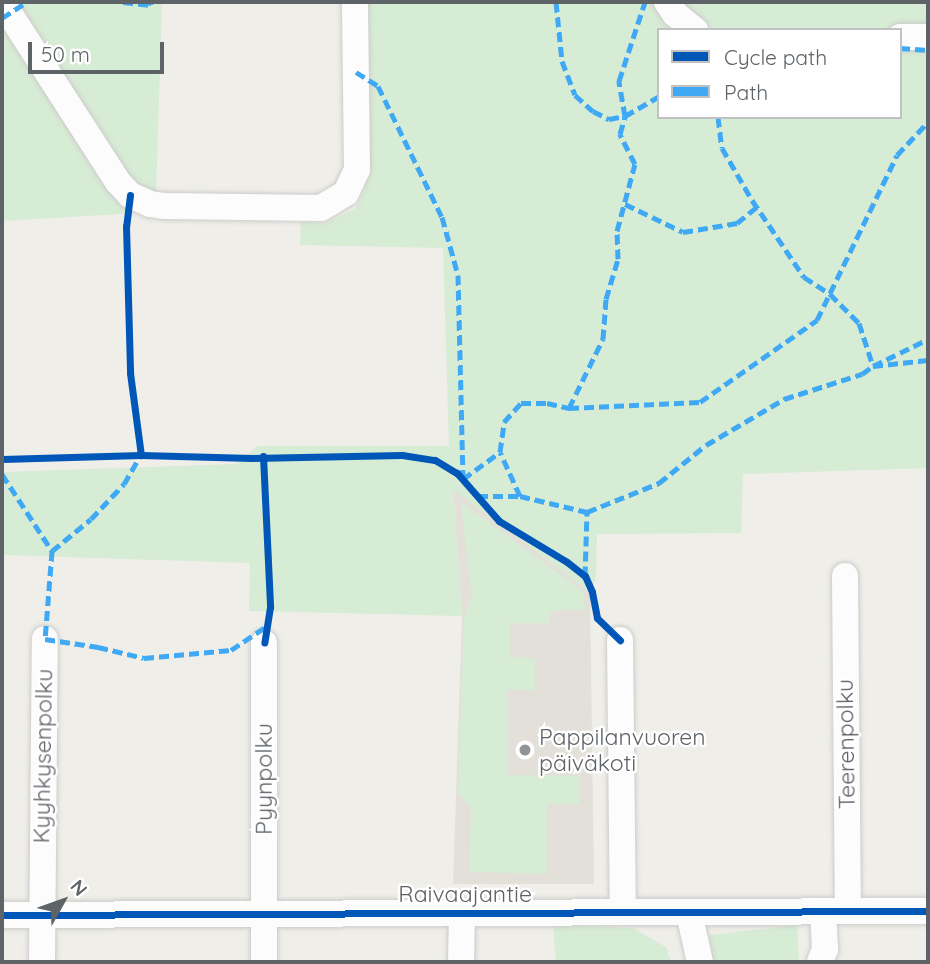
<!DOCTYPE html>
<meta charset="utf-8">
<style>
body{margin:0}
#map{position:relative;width:930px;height:964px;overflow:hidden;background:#efeee9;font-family:Quicksand,sans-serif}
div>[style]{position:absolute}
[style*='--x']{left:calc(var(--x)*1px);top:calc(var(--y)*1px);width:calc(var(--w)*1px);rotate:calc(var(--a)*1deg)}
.education>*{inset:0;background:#e2e0d9}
.green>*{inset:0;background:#d7ecd4}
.roads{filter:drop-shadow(0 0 2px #cccccb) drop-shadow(0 0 2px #cccccb)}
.minor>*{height:26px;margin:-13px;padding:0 13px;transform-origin:13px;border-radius:13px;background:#fdfcfc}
.quiet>*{height:5px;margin-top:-2.5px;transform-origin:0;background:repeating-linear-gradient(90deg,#3fa9f5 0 10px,transparent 0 15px)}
.cycleway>*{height:7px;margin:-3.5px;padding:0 3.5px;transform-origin:3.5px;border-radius:3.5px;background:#0057b8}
.dots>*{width:19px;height:19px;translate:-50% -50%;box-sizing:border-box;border:4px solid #fff;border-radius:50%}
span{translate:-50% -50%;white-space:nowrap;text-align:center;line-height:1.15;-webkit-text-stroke:5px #fff;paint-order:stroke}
.poi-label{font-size:23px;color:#5e6368}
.left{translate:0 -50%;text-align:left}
.street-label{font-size:23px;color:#5e6368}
.frame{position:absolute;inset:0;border:4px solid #5e6368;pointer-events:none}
.legend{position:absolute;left:657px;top:28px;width:245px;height:91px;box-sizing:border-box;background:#fff;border:2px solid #bfc1c3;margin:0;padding:9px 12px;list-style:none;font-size:21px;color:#5e6368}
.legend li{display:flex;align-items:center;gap:14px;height:35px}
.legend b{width:35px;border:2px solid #bfc1c3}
.north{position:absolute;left:28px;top:866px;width:70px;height:70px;-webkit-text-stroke:5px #fff;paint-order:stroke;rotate:50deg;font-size:19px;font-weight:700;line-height:28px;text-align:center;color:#5e6368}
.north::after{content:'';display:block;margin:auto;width:24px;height:32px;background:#5e6368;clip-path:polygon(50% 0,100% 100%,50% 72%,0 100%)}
.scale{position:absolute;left:28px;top:42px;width:136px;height:32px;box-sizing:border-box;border:4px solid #5e6368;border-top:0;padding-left:9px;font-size:21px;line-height:24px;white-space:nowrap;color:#5e6368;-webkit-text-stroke:5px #fff;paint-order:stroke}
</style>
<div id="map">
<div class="education">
<div style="clip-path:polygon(453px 488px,590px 592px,594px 884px,453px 884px,462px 616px)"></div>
</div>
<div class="green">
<div style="clip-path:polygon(2px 2px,162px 2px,156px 193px,121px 214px,2px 221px)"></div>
<div style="clip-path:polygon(evenodd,356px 2px,928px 2px,928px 468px,743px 474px,741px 533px,597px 534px,596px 579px,590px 592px,453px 489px,462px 616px,249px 611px,250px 563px,2px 555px,2px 472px,236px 464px,258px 446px,449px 446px,443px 248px,300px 245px,301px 222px,326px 223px,355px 209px,366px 187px,344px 178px,356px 2px,659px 30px,900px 30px,900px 117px,659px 117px,659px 30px)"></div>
<div style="clip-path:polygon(461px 502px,584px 592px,585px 609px,550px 611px,550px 623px,509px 623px,509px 657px,535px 658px,535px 690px,508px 690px,508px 775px,580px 776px,579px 804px,547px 804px,547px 874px,469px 872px,471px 809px,458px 791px,464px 617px,472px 598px)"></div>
<div style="clip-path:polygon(553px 925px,633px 928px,666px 947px,671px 962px,556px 962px)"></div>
<div style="clip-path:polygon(797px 925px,799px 962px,711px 962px,710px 935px)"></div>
</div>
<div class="roads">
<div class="minor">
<div style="--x:2;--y:2;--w:214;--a:57.2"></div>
<div style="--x:118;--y:182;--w:18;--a:47"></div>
<div style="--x:130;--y:195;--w:22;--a:24"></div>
<div style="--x:150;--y:204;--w:15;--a:8"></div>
<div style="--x:165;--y:206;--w:156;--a:0.7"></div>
<div style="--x:321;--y:208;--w:29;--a:-31"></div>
<div style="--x:346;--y:193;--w:26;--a:-65"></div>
<div style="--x:357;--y:169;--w:167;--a:-90.7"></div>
<div style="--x:667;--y:2;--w:14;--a:56"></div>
<div style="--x:675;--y:14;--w:26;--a:39"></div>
<div style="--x:900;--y:37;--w:28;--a:0"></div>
<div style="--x:845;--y:576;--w:335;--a:89.5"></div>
<div style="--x:620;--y:640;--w:272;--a:89.4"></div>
<div style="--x:689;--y:913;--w:50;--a:77.3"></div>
<div style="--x:2;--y:915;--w:926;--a:-0.25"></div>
<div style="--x:42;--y:962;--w:323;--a:-89.5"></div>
<div style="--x:264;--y:962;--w:319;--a:-90"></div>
<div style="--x:461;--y:962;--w:49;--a:-88.8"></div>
<div style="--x:820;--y:962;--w:14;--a:-69"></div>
<div style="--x:825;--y:949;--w:37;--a:-93"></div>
</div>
</div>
<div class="quiet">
<div style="--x:123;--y:2;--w:28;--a:6"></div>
<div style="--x:151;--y:5;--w:3;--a:-108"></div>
<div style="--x:556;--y:2;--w:59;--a:84.2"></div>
<div style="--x:562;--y:61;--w:36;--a:69"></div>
<div style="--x:575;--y:95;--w:24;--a:42"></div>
<div style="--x:593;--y:111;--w:18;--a:27"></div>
<div style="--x:609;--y:119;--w:16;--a:-11"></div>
<div style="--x:625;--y:116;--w:39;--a:-30"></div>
<div style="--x:2;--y:18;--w:30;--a:-33"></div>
<div style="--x:900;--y:48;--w:28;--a:4"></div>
<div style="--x:356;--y:72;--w:26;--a:32"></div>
<div style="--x:378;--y:86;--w:146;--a:64"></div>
<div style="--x:442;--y:217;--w:60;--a:74.6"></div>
<div style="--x:458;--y:275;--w:204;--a:88.6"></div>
<div style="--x:718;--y:117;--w:31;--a:83"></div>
<div style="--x:722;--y:148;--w:60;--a:60"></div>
<div style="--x:752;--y:200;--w:93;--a:56"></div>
<div style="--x:804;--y:277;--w:31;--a:33"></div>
<div style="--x:830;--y:294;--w:41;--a:45"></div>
<div style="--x:859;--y:323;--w:45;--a:72"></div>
<div style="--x:873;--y:366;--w:61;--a:-26.1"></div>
<div style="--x:625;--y:204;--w:64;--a:25.8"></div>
<div style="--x:683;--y:232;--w:55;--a:-9.5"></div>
<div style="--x:737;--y:223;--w:26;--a:-39"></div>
<div style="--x:569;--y:408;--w:77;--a:-63.8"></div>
<div style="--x:603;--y:339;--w:40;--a:-85.7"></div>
<div style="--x:606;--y:299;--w:42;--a:-73.3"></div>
<div style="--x:618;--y:259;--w:28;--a:-92"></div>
<div style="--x:617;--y:231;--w:69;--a:-75"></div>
<div style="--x:635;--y:164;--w:34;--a:-117"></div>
<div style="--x:620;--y:134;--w:19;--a:-74"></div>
<div style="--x:625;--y:116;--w:36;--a:-100"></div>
<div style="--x:619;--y:81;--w:83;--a:-71.8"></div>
<div style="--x:2;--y:474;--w:92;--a:57"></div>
<div style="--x:52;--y:551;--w:88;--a:94.5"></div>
<div style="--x:45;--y:639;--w:54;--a:8.6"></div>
<div style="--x:98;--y:647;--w:47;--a:13.4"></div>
<div style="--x:144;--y:658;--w:87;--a:-5.3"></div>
<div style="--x:231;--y:650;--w:43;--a:-33.7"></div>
<div style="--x:463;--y:479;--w:46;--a:-36.1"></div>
<div style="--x:478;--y:496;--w:42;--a:0"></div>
<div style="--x:520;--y:496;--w:69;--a:13.4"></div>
<div style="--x:587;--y:512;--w:78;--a:-21.9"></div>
<div style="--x:659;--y:483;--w:60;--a:-39"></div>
<div style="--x:706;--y:445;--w:91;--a:-30.5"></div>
<div style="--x:784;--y:399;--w:82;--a:-17.8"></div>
<div style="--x:862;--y:374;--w:14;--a:-36"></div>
<div style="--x:873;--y:366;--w:55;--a:-6.2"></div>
<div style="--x:520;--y:496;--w:48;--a:-114.4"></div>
<div style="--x:500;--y:452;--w:30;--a:-82"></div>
<div style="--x:504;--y:422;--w:25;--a:-48"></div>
<div style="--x:521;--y:403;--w:26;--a:0"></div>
<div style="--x:547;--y:403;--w:23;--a:13"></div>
<div style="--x:569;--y:408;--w:131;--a:-2.6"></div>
<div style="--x:700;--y:402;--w:143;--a:-35"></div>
<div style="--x:817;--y:320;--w:183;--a:-64.1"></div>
<div style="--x:897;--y:155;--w:45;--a:-46.8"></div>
<div style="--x:52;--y:551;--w:50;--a:-39.4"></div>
<div style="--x:91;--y:519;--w:48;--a:-46.7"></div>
<div style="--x:124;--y:484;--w:34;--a:-60"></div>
<div style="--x:585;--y:576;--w:64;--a:-88.2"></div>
</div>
<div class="cycleway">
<div style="--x:130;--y:195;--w:31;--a:97"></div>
<div style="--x:126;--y:226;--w:147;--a:88.4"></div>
<div style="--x:130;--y:373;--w:83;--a:82.4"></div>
<div style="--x:263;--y:456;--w:151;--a:87.3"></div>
<div style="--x:270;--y:607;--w:36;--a:99"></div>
<div style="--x:2;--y:459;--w:139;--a:-1.6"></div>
<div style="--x:141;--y:455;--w:111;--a:1.5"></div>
<div style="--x:252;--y:458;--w:150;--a:-1.1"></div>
<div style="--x:402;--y:455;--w:33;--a:9"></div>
<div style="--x:435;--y:460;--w:26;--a:31"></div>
<div style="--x:457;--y:473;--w:64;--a:48.8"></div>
<div style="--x:499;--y:521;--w:79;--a:31.1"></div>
<div style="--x:567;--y:562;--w:23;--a:38"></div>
<div style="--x:585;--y:576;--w:17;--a:66"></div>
<div style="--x:592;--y:592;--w:26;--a:79"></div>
<div style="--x:597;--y:618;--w:32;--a:44"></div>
<div style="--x:2;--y:915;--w:926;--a:-0.25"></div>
</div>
<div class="dots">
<div style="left:525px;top:750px;background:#919495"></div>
</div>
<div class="poi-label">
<span class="left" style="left:539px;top:750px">Pappilanvuoren<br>päiväkoti</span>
</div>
<div class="street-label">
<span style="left:846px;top:744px;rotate:-91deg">Teerenpolku</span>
<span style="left:43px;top:756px;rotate:-89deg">Kyyhkysenpolku</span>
<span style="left:264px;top:779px;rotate:-90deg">Pyynpolku</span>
<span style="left:465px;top:894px">Raivaajantie</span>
</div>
<div class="frame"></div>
<ul class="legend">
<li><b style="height:9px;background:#0057b8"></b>Cycle path</li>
<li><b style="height:9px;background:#3fa9f5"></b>Path</li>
</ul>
<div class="north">N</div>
<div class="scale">50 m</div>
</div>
